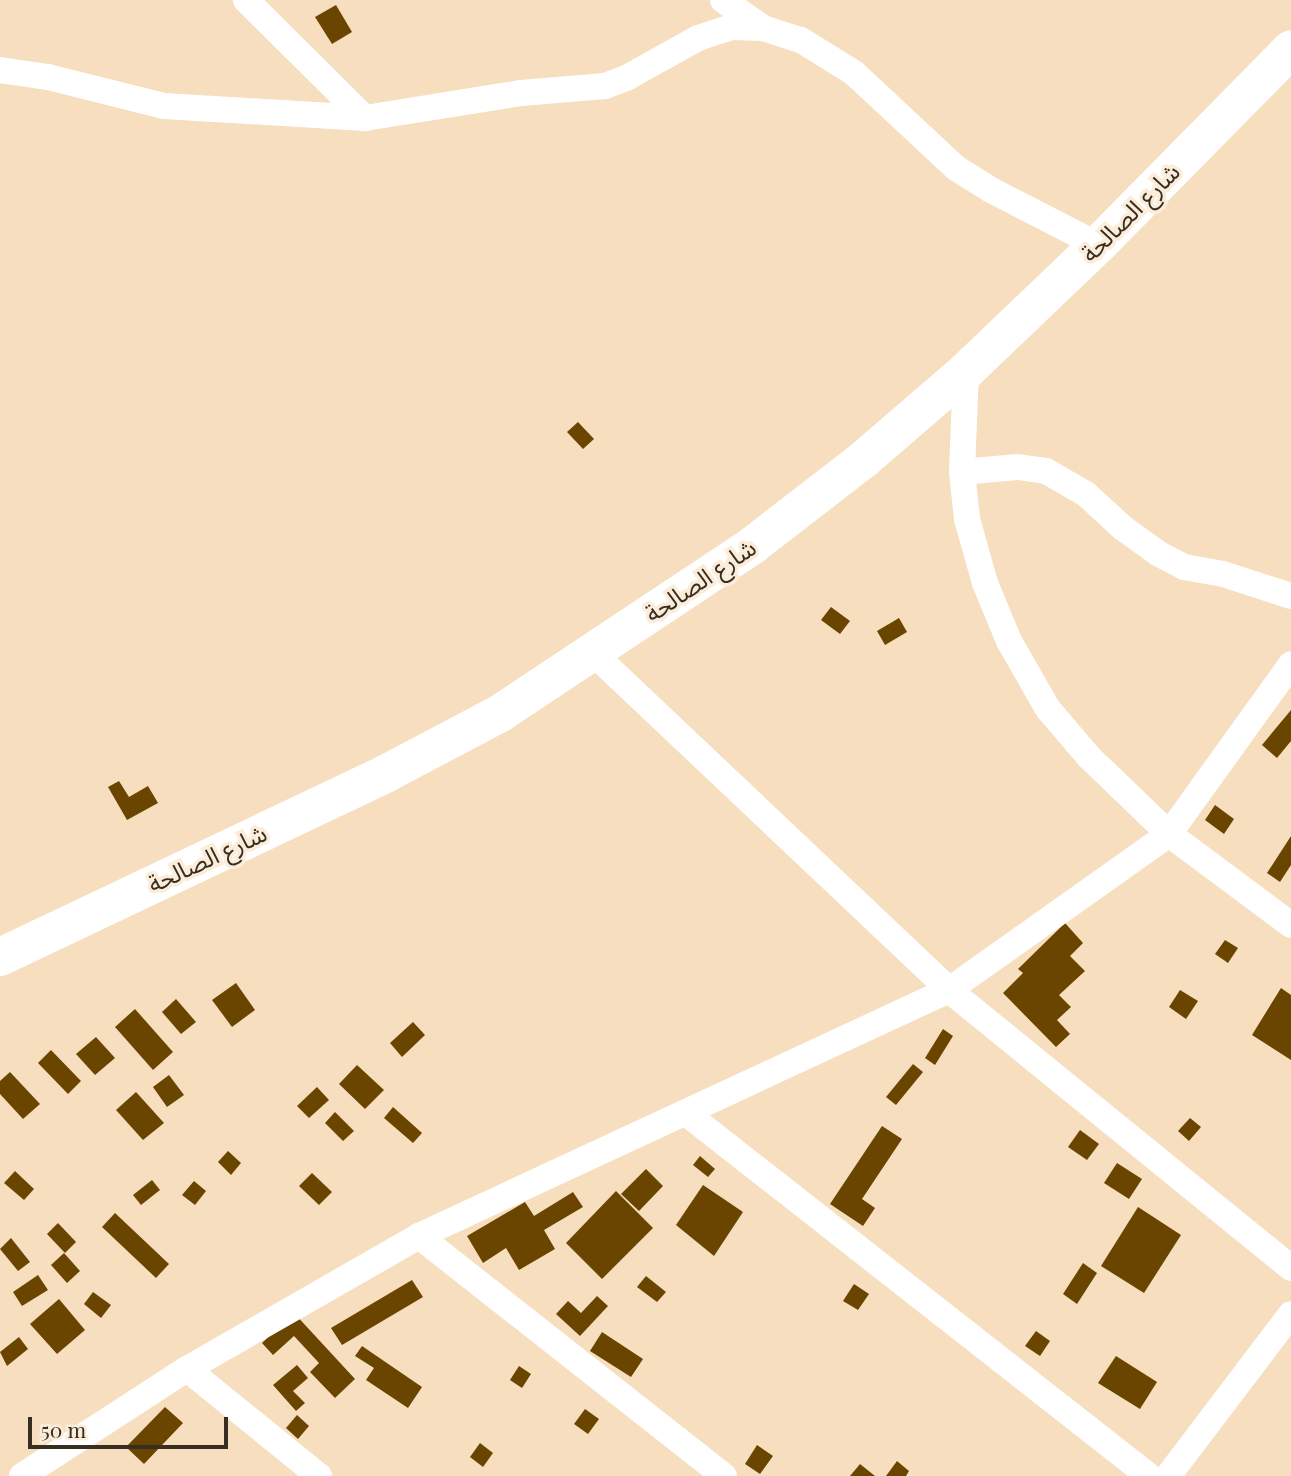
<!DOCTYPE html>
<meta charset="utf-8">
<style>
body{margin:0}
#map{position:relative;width:1291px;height:1476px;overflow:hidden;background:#f6debf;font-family:"Playfair Display","Noto Sans Arabic",serif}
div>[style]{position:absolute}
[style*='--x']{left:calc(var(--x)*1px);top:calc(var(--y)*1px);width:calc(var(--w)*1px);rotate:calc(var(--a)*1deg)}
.building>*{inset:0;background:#6a4500}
.minor>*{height:26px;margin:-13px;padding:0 13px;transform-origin:13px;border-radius:13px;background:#fff}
.secondary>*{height:38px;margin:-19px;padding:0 19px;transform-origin:19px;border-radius:19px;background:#fff}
span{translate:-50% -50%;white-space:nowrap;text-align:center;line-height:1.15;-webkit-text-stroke:7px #fcedda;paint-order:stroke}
.street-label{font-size:24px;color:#372d21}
.scale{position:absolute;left:28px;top:1417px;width:200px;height:32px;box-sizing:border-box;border:4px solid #372d21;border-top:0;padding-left:9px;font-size:21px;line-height:24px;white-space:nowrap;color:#372d21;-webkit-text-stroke:5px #fcedda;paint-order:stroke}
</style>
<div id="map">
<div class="building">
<div style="clip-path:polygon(336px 5px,352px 32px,332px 44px,315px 17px)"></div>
<div style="clip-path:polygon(578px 422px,594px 439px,583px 449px,567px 432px)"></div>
<div style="clip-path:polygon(831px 607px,850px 621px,840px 634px,821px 620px)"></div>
<div style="clip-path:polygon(899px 618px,907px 632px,885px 645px,877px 631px)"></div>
<div style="clip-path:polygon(1291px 710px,1291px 741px,1277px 758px,1262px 745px)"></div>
<div style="clip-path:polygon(119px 781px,129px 797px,148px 786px,158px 803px,127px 820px,108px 787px)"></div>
<div style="clip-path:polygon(1215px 805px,1234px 819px,1224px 834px,1205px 820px)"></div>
<div style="clip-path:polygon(1291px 836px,1291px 865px,1280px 882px,1267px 873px)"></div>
<div style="clip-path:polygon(1065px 923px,1083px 943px,1070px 956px,1085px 971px,1059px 995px,1071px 1007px,1057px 1020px,1070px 1034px,1056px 1047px,1003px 993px,1023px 973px,1018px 969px)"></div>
<div style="clip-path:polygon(1225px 940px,1238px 948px,1228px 963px,1215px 954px)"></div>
<div style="clip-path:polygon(236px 983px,255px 1010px,232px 1027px,212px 1000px)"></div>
<div style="clip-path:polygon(1281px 988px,1291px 995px,1291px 1060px,1252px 1035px)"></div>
<div style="clip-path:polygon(1180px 990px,1198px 1001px,1186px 1019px,1169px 1007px)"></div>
<div style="clip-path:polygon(176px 999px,196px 1022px,181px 1034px,162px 1012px)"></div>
<div style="clip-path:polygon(135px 1009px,173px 1052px,153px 1070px,115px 1027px)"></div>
<div style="clip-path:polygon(413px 1022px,425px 1035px,402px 1057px,390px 1043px)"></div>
<div style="clip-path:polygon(943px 1029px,953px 1036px,935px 1065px,925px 1058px)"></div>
<div style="clip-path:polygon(96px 1037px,115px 1058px,95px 1075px,76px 1054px)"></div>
<div style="clip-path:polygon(51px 1050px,81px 1081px,68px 1094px,38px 1063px)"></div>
<div style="clip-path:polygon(913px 1064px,923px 1072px,896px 1105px,886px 1097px)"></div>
<div style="clip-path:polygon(357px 1065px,384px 1090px,365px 1109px,339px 1084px)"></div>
<div style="clip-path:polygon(10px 1072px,40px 1104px,23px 1119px,0 1094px,0 1081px)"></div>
<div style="clip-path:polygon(169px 1075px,184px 1095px,167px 1107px,153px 1087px)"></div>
<div style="clip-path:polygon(317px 1087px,329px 1100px,309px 1118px,297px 1106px)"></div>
<div style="clip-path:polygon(136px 1092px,164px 1123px,143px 1140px,116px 1110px)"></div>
<div style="clip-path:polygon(393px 1107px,422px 1133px,413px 1143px,384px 1118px)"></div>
<div style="clip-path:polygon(335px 1112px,354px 1131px,343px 1141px,325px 1123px)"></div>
<div style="clip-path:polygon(1190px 1118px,1201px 1127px,1189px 1141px,1178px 1131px)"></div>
<div style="clip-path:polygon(882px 1126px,902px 1139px,862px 1199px,875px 1208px,863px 1226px,830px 1204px)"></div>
<div style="clip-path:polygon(1080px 1130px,1099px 1144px,1087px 1160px,1068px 1147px)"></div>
<div style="clip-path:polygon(228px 1151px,241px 1163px,231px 1175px,218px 1162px)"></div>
<div style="clip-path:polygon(700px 1156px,715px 1169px,708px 1177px,693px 1165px)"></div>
<div style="clip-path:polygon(1117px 1163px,1142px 1179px,1129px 1199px,1104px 1183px)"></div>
<div style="clip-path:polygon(646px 1169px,663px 1186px,639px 1211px,621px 1194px)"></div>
<div style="clip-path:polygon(15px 1171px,34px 1189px,24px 1200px,4px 1183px)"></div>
<div style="clip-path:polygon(312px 1173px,332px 1192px,319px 1205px,299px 1186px)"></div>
<div style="clip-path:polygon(152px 1180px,160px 1190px,141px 1205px,133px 1195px)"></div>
<div style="clip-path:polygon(194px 1181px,206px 1191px,195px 1205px,182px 1195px)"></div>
<div style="clip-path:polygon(703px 1185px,743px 1212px,714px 1256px,676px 1225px)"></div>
<div style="clip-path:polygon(616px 1191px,653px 1228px,602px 1279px,566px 1243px)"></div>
<div style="clip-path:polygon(573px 1192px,583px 1207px,544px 1230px,555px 1249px,519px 1270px,506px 1248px,483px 1263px,467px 1236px,525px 1202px,534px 1216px)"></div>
<div style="clip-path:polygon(1138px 1207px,1181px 1235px,1144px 1293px,1101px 1266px)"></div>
<div style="clip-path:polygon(115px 1213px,169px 1264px,156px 1278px,102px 1227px)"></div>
<div style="clip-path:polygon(58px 1223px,76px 1242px,65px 1253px,47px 1234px)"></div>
<div style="clip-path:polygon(11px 1238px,30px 1262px,18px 1271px,0 1249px)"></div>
<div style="clip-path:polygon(64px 1253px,80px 1271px,67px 1283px,51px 1265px)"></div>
<div style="clip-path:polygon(1083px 1263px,1097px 1273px,1077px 1304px,1063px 1294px)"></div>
<div style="clip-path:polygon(38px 1275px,48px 1290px,22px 1306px,13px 1292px)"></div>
<div style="clip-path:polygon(646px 1276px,666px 1292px,657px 1302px,637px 1287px)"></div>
<div style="clip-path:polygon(412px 1280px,423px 1297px,342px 1345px,331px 1328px)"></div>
<div style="clip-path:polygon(854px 1284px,869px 1294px,858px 1310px,843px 1301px)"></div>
<div style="clip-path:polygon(93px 1292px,111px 1305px,101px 1318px,84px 1304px)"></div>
<div style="clip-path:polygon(597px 1296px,608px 1306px,580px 1336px,556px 1314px,568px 1301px,581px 1313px)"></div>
<div style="clip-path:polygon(59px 1299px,85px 1330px,57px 1354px,30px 1324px)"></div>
<div style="clip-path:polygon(294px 1313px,355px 1379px,335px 1398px,310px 1372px,319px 1363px,294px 1336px,273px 1355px,262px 1343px)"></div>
<div style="clip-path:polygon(1036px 1331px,1050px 1341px,1040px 1356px,1025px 1346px)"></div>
<div style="clip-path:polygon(602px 1332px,643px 1359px,631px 1377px,590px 1351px)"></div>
<div style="clip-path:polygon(19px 1337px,28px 1349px,7px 1366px,0 1352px)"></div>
<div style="clip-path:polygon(362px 1346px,422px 1387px,408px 1408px,366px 1380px,374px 1368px,355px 1356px)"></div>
<div style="clip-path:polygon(1116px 1356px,1157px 1382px,1140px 1409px,1098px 1383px)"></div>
<div style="clip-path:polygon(297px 1365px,308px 1378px,293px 1391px,305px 1403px,296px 1411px,273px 1385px)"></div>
<div style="clip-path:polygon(519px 1366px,531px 1374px,522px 1388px,510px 1380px)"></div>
<div style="clip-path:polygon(165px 1407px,183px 1423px,144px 1464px,126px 1447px)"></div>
<div style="clip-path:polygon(585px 1409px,599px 1419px,588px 1434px,574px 1424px)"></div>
<div style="clip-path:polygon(297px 1415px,309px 1426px,298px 1439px,286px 1428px)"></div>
<div style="clip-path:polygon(480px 1443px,493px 1453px,483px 1467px,470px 1457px)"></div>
<div style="clip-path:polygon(757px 1445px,773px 1456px,760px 1474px,745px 1464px)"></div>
<div style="clip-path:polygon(897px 1461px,909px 1471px,906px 1476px,886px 1476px)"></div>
<div style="clip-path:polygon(860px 1464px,875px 1476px,850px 1476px)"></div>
</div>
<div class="minor">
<div style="--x:246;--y:0;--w:168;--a:44.8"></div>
<div style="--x:723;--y:0;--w:49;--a:35"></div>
<div style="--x:0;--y:70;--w:49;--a:8.3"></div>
<div style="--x:48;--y:77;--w:120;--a:14"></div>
<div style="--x:164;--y:106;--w:201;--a:3.4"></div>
<div style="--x:365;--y:118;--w:158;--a:-9.1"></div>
<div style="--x:521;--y:93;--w:84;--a:-4.8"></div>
<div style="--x:605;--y:86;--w:25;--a:-21"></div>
<div style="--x:628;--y:77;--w:80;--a:-29.1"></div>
<div style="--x:698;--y:38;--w:36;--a:-18"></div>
<div style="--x:732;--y:27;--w:31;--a:2"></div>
<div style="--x:763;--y:28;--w:40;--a:18"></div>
<div style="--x:801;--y:40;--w:62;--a:31.9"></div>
<div style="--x:854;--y:73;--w:139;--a:43"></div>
<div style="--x:956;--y:168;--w:41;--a:32.2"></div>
<div style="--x:991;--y:190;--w:120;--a:27.2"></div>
<div style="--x:966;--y:371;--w:101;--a:92.3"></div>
<div style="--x:962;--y:472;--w:47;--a:83.9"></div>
<div style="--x:967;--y:519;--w:66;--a:74.3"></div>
<div style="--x:985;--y:583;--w:63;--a:67.5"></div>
<div style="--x:1009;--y:641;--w:78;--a:60.2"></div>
<div style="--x:1048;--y:709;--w:63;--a:49.5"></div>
<div style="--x:1089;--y:757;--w:111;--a:43.9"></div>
<div style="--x:1169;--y:834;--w:152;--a:36.7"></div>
<div style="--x:962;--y:472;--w:56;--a:-5.1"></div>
<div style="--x:1018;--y:467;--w:28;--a:8"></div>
<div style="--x:1046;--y:471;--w:46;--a:29.9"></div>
<div style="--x:1086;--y:494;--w:50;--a:42.6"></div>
<div style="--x:1123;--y:528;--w:44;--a:35.8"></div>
<div style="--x:1159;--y:554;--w:28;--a:27"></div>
<div style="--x:1184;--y:567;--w:40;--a:10"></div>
<div style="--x:1223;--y:574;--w:71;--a:17.9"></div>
<div style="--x:593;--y:653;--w:490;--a:43.4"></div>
<div style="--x:949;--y:990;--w:441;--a:39.1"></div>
<div style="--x:686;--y:1113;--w:588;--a:38.1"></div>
<div style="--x:419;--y:1236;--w:388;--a:38.2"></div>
<div style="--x:187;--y:1369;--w:170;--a:39"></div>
<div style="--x:22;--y:1476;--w:197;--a:-33"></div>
<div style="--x:187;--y:1369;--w:267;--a:-29.8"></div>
<div style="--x:419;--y:1236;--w:584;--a:-24.9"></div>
<div style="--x:949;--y:990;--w:270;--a:-35.3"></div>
<div style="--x:1169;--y:834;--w:209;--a:-54.3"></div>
<div style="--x:1168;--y:1476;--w:203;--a:-52.8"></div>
</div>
<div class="secondary">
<div style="--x:0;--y:957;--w:429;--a:-25.4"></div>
<div style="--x:387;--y:773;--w:127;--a:-27.8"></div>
<div style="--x:499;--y:714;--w:305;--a:-33.6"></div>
<div style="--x:753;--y:545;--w:139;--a:-37.7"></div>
<div style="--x:863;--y:460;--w:136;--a:-40.8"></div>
<div style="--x:966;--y:371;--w:182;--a:-43.7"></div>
<div style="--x:1098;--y:245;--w:275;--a:-45.4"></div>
</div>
<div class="street-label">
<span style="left:1130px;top:212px;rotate:-45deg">شارع الصالحة</span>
<span style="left:700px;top:580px;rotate:-34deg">شارع الصالحة</span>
<span style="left:207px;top:858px;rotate:-25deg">شارع الصالحة</span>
</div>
<div class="scale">50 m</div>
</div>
